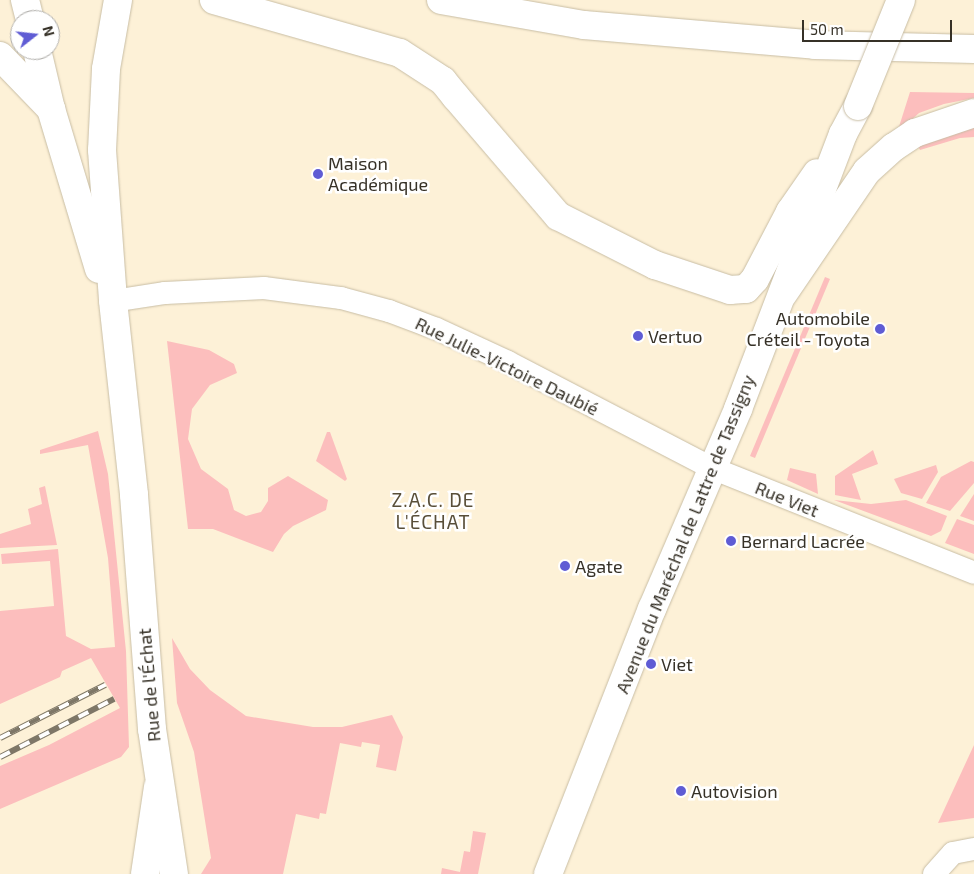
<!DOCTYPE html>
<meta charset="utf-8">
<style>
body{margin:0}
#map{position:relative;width:974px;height:874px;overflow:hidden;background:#fdf1d7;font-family:"Exo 2",sans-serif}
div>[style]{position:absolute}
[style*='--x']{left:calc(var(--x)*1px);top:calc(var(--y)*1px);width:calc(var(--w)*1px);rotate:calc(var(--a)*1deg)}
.green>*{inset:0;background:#fcbebd}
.roads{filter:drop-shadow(0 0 1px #c8bda4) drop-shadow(0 0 1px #c8bda4)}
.street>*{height:22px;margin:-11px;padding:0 11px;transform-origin:11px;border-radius:11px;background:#fff}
.secondary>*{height:28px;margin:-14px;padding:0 14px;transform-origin:14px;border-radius:14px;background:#fff}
.primary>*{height:28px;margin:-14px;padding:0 14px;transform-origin:14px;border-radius:14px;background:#fff}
.highway>*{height:28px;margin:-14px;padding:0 14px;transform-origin:14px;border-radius:14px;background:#fff}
.rail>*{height:5.5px;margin-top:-2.75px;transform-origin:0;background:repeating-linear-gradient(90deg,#fff 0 11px,#7e7767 0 22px);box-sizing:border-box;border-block:1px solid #7e7767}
.bridges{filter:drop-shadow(0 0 1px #c8bda4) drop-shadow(0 0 1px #c8bda4)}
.primary-bridge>*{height:28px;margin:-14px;padding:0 14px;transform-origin:14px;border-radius:14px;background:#fff}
.dots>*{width:14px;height:14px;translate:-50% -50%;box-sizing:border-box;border:2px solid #fff;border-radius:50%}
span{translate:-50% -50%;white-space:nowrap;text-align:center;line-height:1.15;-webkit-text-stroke:5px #fff;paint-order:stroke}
.poi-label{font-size:18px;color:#363127}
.left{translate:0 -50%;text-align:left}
.right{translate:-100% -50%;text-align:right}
.street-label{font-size:18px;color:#363127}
.neighbourhood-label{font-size:19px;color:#594f39;letter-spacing:1px}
.north{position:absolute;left:10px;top:10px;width:50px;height:50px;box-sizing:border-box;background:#fff;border:1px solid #afada9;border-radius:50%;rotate:74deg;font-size:14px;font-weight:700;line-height:20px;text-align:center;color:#363127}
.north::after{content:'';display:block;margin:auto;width:18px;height:22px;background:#5f5cd4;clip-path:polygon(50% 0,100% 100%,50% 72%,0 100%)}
.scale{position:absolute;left:802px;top:20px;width:150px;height:22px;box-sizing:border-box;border:2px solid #363127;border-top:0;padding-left:6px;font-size:15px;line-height:18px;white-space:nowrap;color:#363127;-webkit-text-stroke:4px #fff;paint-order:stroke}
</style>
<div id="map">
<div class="green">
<div style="clip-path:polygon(910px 92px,974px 93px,974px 98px,944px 104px,919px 113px,897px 133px)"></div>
<div style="clip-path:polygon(974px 126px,974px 137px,960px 138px,920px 150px,917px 144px)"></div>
<div style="clip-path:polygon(825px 277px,830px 279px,755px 458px,750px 456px)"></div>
<div style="clip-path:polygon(167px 341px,209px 350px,234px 364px,237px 373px,210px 385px,192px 409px,188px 439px,201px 469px,228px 489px,234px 510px,246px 516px,261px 512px,268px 501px,268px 488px,288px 476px,328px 500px,326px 510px,293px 526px,284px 534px,273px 552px,213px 529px,188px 529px)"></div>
<div style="clip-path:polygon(98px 431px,108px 474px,126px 651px,129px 747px,121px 757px,0 809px,0 766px,49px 745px,120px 708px,91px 658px,62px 671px,60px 677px,0 704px,0 611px,54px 606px,50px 561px,2px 564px,1px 554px,58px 549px,66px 636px,91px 649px,115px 647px,108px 558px,88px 445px,40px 454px,40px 450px)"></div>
<div style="clip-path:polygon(327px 432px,330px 432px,347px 479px,345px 481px,316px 461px)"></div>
<div style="clip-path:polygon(873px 450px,878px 464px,852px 474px,861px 500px,835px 495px,835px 476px)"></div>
<div style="clip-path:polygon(971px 461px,974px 462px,974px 483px,950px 511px,926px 503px,941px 477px)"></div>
<div style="clip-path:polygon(936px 465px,938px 472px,922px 499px,901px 493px,894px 479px)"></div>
<div style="clip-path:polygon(790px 468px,816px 474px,818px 494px,787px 480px)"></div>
<div style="clip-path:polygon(45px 486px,57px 545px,0 548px,0 534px,31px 524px,28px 509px,42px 504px,39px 488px)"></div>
<div style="clip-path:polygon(974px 494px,974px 521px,960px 516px)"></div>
<div style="clip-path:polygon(834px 500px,871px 504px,906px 500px,947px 516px,941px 531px,931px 536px)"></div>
<div style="clip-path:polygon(957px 519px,974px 525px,974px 554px,945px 543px)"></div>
<div style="clip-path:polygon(172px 638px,190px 669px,210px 690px,246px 716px,313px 727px,342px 727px,392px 715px,403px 737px,396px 771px,376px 767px,380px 745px,362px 742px,361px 747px,340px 743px,326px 814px,320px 813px,319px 819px,296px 814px,283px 874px,201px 874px,211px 858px,194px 752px,177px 703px)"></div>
<div style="clip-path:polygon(974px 745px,974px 818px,938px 823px)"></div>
<div style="clip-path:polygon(473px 831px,486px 833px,478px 874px,441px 874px,442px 868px,460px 872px,464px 851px,470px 852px)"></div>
</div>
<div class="roads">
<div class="street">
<div style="--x:113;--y:301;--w:53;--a:-8.7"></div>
<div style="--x:165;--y:293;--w:99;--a:-2.9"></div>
<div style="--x:264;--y:288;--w:78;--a:7.4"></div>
<div style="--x:341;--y:298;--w:50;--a:15.2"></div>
<div style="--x:389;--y:311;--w:51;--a:20.6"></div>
<div style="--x:437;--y:329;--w:78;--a:24.9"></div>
<div style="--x:508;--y:362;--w:230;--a:27.5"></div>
<div style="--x:712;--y:468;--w:282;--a:21.8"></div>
<div style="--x:934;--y:874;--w:28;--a:-48"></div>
<div style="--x:953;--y:853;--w:21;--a:-11"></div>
</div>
<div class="secondary">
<div style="--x:25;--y:0;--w:21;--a:76"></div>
<div style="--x:37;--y:50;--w:61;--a:76.7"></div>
<div style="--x:145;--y:874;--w:88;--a:-81.5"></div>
</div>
<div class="primary">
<div style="--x:118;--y:0;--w:70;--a:99.9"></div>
<div style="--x:106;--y:69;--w:81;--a:92.8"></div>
<div style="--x:102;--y:150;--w:151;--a:85.8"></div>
<div style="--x:113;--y:301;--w:195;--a:83.8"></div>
<div style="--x:134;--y:495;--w:235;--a:85.6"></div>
<div style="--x:152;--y:729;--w:147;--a:81.4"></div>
<div style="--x:0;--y:56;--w:74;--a:46.1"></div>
<div style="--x:51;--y:109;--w:167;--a:73.3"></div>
<div style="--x:456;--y:97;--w:157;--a:49.4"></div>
<div style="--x:558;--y:216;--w:109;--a:26.8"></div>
<div style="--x:655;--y:265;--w:79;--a:18.4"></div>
<div style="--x:730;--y:290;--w:16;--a:-4"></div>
<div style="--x:746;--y:289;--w:13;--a:-48"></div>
<div style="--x:755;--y:279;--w:76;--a:-62.4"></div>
<div style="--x:790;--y:212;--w:47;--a:-55.3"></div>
<div style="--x:548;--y:874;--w:285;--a:-68.6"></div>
<div style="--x:652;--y:609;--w:218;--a:-66.7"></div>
<div style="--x:738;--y:409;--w:294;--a:-69.1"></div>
<div style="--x:843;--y:134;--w:32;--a:-62"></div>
</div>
<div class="highway">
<div style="--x:214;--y:0;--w:193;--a:15.9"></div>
<div style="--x:400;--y:53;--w:51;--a:33.1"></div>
<div style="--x:443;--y:81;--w:21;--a:51"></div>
<div style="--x:441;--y:0;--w:145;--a:9.9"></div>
<div style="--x:584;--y:25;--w:232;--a:4.9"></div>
<div style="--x:815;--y:45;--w:159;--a:1.4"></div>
<div style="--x:783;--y:294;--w:149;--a:-55.7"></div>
<div style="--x:867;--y:171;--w:36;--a:-42"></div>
<div style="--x:894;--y:147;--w:25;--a:-34"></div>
<div style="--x:915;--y:133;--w:62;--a:-18.7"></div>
</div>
</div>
<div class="rail">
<div style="--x:0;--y:738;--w:118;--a:-26.8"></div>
<div style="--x:0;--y:757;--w:128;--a:-27"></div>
</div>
<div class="bridges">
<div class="primary-bridge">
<div style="--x:858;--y:106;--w:114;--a:-67.9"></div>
</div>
</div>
<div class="dots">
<div style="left:318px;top:174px;background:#5f5cd4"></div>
<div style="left:880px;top:329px;background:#5f5cd4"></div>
<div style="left:638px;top:336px;background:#5f5cd4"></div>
<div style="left:731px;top:541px;background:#5f5cd4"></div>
<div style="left:565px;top:566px;background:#5f5cd4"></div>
<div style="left:651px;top:664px;background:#5f5cd4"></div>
<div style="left:681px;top:791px;background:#5f5cd4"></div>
</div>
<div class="poi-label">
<span class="left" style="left:328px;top:174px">Maison<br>Académique</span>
<span class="right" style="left:870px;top:329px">Automobile<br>Créteil - Toyota</span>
<span class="left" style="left:648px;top:336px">Vertuo</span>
<span class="left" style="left:741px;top:541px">Bernard Lacrée</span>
<span class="left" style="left:575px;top:566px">Agate</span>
<span class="left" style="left:661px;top:664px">Viet</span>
<span class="left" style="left:691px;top:791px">Autovision</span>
</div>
<div class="street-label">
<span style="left:507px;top:366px;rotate:26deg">Rue Julie-Victoire Daubié</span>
<span style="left:787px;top:499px;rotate:22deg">Rue Viet</span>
<span style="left:685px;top:534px;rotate:-68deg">Avenue du Maréchal de Lattre de Tassigny</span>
<span style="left:149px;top:685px;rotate:-95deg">Rue de l'Échat</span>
</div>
<div class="neighbourhood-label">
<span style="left:433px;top:511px">Z.A.C. DE<br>L'ÉCHAT</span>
</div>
<div class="north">N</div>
<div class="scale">50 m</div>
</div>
